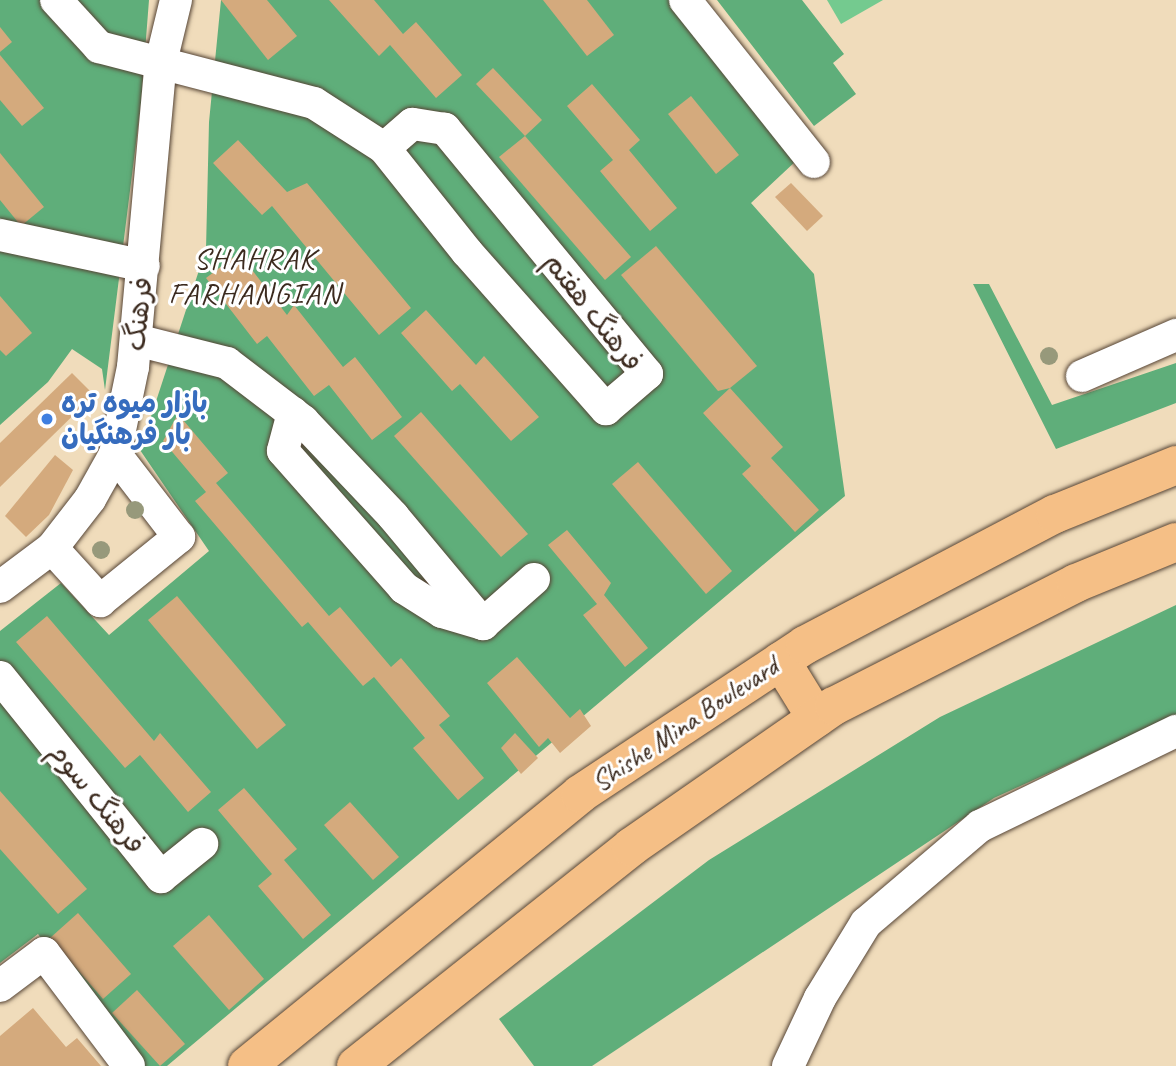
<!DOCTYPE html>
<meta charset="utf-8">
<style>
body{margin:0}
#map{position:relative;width:1176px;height:1066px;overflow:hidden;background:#f0dcbb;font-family:Caveat,"Playpen Sans Arabic",sans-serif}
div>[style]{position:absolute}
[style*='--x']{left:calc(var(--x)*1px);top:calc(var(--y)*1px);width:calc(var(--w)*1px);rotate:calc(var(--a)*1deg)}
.green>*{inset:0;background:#74ca8f}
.forest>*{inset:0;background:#5fae7a}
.building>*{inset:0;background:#d4aa7d}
.roads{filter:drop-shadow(0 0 2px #564536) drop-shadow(0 0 2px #564536)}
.minor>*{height:32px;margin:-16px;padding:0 16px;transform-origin:16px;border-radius:16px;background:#fff}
.major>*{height:38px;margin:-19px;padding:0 19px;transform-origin:19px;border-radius:19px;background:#f5bf86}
.trees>*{width:18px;height:18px;margin:-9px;border-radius:50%;background:#97997b}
.dots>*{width:19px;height:19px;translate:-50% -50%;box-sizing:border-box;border:4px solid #fff;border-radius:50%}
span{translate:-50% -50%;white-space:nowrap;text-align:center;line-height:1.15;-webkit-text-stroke:6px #fff;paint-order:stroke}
.street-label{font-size:28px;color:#3b2a1e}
.shop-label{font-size:28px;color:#366cbe;font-weight:700}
.left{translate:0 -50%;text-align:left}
.neighbourhood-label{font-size:30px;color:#3b2a1e;letter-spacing:2px}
</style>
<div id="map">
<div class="green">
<div style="clip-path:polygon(827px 0,883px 0,841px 24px)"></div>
</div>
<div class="forest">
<div style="clip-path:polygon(0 0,149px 0,141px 103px,105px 390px,102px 369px,72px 349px,48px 382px,0 425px)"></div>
<div style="clip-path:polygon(221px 0,670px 0,797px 160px,751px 203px,814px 274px,845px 496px,167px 1066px,137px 1066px,38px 934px,0 963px,0 631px,61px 583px,109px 635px,209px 551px,140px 450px,206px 249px,209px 122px)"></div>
<div style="clip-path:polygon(717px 0,802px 0,844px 54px,833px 63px,856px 94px,814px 126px)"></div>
<div style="clip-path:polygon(973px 284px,989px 284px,1052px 405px,1176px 363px,1176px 403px,1056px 449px)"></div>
<div style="clip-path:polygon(1176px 605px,1176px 715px,994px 798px,592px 1066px,534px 1066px,499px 1019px,709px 860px,940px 717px)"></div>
</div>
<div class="building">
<div style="clip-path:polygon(221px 0,267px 0,297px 36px,268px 60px)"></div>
<div style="clip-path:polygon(329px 0,374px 0,403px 34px,416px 22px,462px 75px,436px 98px,390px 45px,379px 56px)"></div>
<div style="clip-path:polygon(543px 0,587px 0,614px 35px,587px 56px)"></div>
<div style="clip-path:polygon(0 27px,12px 42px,0 52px)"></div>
<div style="clip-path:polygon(0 55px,44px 108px,22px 126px,0 100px)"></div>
<div style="clip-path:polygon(493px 68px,542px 120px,525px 136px,476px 84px)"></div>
<div style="clip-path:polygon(592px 84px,640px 140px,629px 150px,677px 208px,650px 231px,600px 171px,613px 160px,567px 106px)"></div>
<div style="clip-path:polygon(691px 96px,739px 155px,716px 174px,668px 114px)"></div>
<div style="clip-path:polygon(525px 136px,631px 257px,605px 280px,499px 157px)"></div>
<div style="clip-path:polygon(238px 140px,287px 192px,307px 183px,411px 308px,379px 335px,272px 206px,262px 215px,213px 163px)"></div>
<div style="clip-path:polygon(0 153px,44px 207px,21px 226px,0 200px)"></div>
<div style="clip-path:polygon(791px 183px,823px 216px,807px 231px,775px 197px)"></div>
<div style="clip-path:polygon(656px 246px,757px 366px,730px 388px,718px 391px,621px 275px)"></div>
<div style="clip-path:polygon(239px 253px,287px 315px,294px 305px,343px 367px,355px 357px,402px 417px,372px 440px,329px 385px,314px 396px,267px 336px,257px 344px,206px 278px)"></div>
<div style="clip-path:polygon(0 296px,32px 333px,6px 356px,0 350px)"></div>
<div style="clip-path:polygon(426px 310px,476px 365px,484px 356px,539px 417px,511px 441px,460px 384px,452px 391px,401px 333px)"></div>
<div style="clip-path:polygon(72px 373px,94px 395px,0 487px,0 443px)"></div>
<div style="clip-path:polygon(730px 388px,783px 447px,771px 458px,819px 510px,795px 532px,742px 474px,751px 466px,703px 413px)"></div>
<div style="clip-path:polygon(421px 412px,528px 534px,501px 557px,394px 436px)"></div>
<div style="clip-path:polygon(178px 414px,228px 473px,216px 483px,329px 616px,340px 607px,391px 667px,401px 658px,450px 716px,439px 725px,484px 778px,458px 800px,413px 748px,425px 738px,374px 677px,363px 686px,308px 622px,302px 627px,195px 501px,206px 492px,163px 441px)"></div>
<div style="clip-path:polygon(55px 455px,73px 470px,49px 515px,26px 537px,5px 516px)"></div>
<div style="clip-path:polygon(638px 462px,732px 571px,706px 594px,612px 484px)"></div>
<div style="clip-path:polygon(567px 530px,611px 583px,604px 595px,648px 648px,625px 667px,583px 615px,597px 604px,548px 545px)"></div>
<div style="clip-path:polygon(177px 596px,286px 725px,257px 749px,148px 620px)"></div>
<div style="clip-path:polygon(47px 616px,154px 741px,160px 733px,211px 792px,188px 812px,140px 755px,125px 768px,16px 642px)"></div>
<div style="clip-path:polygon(517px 657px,570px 718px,580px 709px,591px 726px,560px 753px,548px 738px,539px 747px,487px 683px)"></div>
<div style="clip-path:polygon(515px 733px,538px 758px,521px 774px,501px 748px)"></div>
<div style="clip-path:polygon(244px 788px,297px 849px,284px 860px,331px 915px,303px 939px,258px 886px,272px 874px,218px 810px)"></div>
<div style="clip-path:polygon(0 791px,87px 889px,58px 914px,0 849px)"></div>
<div style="clip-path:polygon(350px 802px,399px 857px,373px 880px,324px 825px)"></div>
<div style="clip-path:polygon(78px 913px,131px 974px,103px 999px,50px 938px)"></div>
<div style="clip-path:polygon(209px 915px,264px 979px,229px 1010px,173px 946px)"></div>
<div style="clip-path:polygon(137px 990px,185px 1044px,160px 1066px,112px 1013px)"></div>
<div style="clip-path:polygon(33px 1008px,66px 1047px,77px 1038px,101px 1066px,0 1066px,0 1036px)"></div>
</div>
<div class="roads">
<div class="minor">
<div style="--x:56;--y:0;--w:64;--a:47.5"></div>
<div style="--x:99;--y:47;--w:222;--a:14.6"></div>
<div style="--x:314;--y:103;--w:83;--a:32.7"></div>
<div style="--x:384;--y:148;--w:133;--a:51.4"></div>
<div style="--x:467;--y:252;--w:210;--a:48.5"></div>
<div style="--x:606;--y:409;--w:54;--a:-40.5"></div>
<div style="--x:647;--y:374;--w:318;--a:-129.5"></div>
<div style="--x:445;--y:129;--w:33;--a:-171"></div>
<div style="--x:412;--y:124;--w:37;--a:139"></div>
<div style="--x:685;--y:0;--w:207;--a:51.5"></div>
<div style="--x:0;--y:235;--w:147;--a:12.1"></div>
<div style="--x:136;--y:340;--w:94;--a:14.2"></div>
<div style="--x:227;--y:363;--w:96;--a:37.3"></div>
<div style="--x:303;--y:421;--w:131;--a:46.5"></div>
<div style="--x:393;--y:516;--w:141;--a:50.2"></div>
<div style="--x:1082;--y:376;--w:103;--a:-23.6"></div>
<div style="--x:293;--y:413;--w:39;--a:105"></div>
<div style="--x:283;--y:451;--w:183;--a:48.5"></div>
<div style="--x:404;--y:588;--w:45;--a:32.3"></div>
<div style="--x:442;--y:612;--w:43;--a:16.3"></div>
<div style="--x:483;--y:624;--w:68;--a:-41.4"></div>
<div style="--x:52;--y:548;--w:72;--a:47.8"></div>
<div style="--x:100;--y:601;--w:102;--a:-39"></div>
<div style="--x:179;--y:537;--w:105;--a:-127.6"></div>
<div style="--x:0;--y:587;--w:65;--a:-36.9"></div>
<div style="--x:52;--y:548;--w:62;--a:-52.2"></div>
<div style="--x:90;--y:499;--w:51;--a:-60.9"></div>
<div style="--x:115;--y:454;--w:89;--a:-78.3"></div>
<div style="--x:133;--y:367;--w:306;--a:-84.8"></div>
<div style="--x:161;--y:62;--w:64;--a:-76.4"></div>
<div style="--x:0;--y:677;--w:257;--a:51.2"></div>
<div style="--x:161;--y:877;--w:53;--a:-38.8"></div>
<div style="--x:0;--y:986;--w:55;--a:-36.9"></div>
<div style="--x:44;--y:953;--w:141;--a:53"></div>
<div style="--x:788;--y:1066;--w:75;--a:-64.8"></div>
<div style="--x:820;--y:998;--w:88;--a:-58.5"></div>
<div style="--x:866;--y:923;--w:150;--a:-40.4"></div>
<div style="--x:980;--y:826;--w:218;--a:-25.9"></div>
</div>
<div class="major">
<div style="--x:781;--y:661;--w:67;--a:58.4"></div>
<div style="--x:247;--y:1066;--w:430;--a:-39.2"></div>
<div style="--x:580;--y:794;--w:270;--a:-33.5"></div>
<div style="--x:805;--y:645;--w:282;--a:-27.7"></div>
<div style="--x:1055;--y:514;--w:131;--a:-22"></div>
<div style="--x:356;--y:1066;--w:352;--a:-38.5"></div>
<div style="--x:631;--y:847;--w:247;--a:-34.8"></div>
<div style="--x:834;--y:706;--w:271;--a:-26.9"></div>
<div style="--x:1076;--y:583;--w:108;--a:-22.3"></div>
</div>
</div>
<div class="trees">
<div style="left:1049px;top:356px"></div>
<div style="left:135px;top:510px"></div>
<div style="left:101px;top:550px"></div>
</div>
<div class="dots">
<div style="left:47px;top:419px;background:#3f7fe0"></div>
</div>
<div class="street-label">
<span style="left:593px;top:312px;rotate:52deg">فرهنگ هفتم</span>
<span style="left:139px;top:314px;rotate:-84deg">فرهنگ</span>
<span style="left:685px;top:724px;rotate:-34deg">Shishe Mina Boulevard</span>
<span style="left:97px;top:798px;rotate:51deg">فرهنگ سوم</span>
</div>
<div class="shop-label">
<span class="left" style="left:61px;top:419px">بازار میوه تره<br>بار فرهنگیان</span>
</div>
<div class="neighbourhood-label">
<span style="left:255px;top:275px">SHAHRAK<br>FARHANGIAN</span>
</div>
</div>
